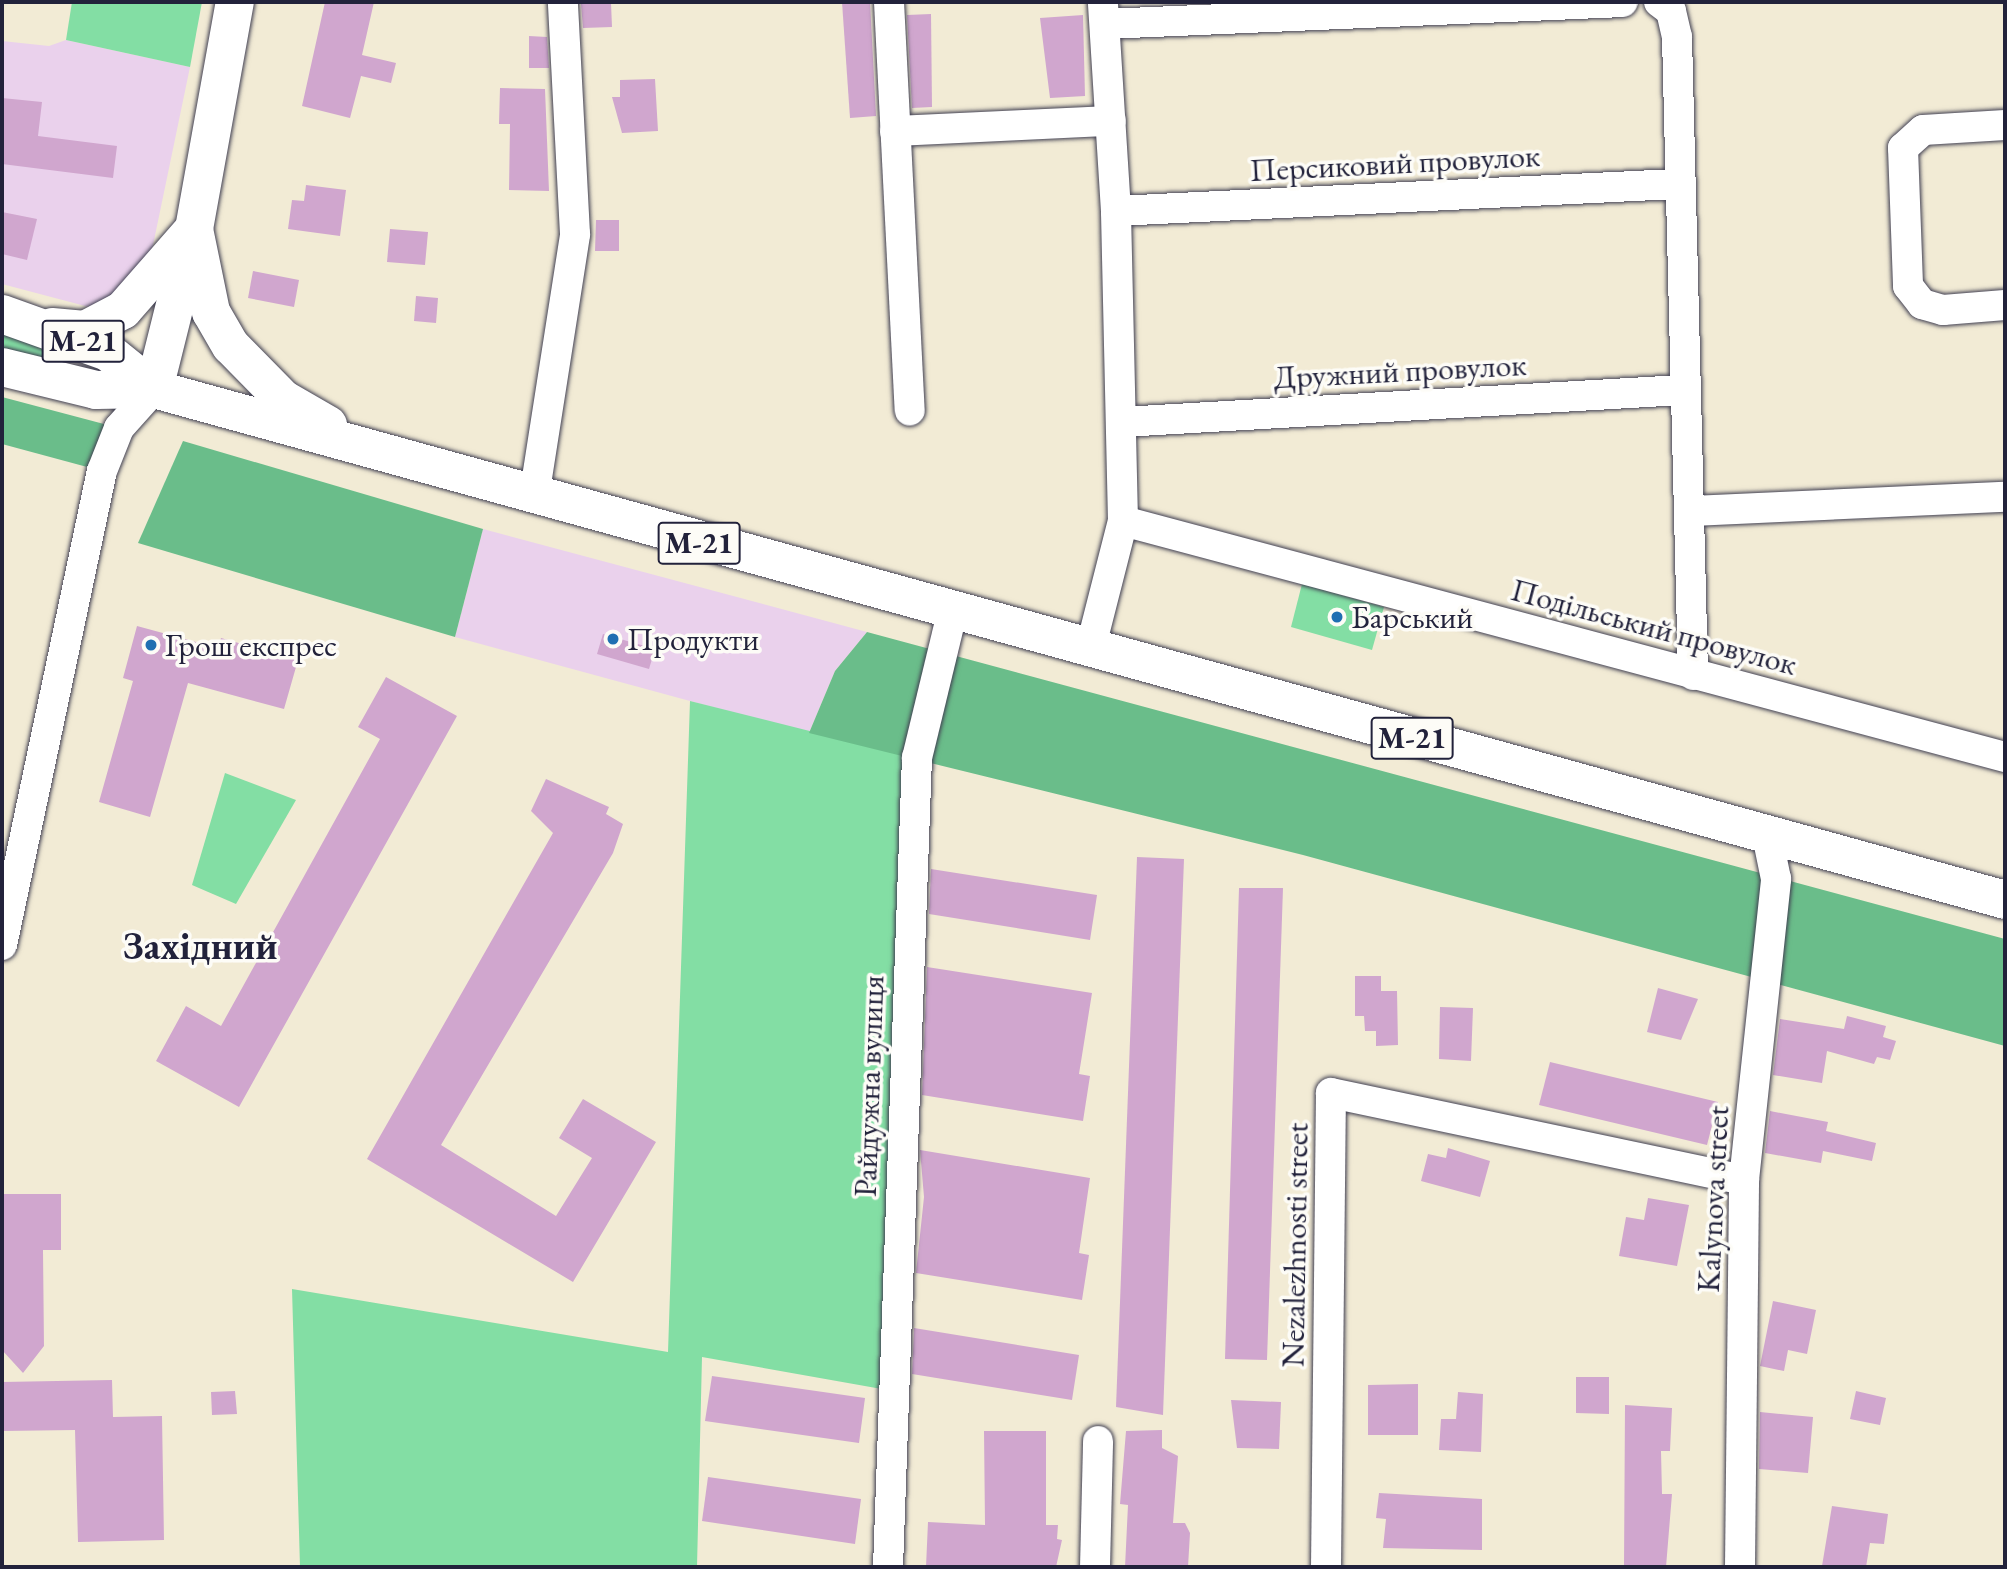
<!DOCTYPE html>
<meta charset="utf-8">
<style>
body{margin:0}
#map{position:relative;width:2007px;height:1569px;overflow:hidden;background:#f2ebd5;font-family:"EB Garamond",serif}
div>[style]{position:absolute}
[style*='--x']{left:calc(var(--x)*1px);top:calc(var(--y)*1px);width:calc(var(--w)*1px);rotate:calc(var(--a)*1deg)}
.built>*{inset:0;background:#ead1ec}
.green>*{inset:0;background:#83dea4}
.forest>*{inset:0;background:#6abd8a}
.building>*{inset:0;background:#d0a6ce}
.roads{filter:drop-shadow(0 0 2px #414052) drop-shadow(0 0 2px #414052)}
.minor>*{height:30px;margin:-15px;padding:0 15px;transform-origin:15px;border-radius:15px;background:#fff}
.secondary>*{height:38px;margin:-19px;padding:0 19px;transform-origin:19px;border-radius:19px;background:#fff}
.trunk>*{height:38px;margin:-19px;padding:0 19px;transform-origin:19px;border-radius:19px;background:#fff}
.dots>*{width:19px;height:19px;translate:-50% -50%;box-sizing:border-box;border:4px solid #fdfcf7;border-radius:50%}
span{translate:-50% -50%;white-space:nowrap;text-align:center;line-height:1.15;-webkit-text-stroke:7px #fdfcf7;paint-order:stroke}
.shield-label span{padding:2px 5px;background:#fdfcf7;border:2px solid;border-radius:5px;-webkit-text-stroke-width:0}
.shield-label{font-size:30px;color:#22223b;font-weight:700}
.street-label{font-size:32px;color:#22223b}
.poi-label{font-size:32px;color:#22223b}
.left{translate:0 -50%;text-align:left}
.district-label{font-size:38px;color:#22223b;font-weight:700}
.frame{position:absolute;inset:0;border:4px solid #22223b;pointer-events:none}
</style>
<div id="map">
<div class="built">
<div style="clip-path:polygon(66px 40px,190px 67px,152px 250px,118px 295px,89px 307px,2px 284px,2px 41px,49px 46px)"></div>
<div style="clip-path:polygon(483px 529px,867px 632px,835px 671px,809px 733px,690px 701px,455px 637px)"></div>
</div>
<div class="green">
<div style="clip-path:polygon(72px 2px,202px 2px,190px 67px,66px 40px)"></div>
<div style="clip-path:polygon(2px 314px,52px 327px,43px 378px,2px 367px)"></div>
<div style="clip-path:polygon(1302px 584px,1384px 607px,1372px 650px,1291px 627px)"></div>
<div style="clip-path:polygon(690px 701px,917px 758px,893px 1391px,702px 1357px,697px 1567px,300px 1567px,292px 1289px,668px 1352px)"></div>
<div style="clip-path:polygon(225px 773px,296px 800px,236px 904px,192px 885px)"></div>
</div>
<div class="forest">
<div style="clip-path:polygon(2px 397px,119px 428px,102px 471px,2px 444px)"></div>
<div style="clip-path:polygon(183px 441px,483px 529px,455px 637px,138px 543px)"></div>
<div style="clip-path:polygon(867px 632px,2005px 939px,2005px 1046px,1303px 855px,809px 733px,835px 671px)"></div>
</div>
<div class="building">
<div style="clip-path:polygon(325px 2px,374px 2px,362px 55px,396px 63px,391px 83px,361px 76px,350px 118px,302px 106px)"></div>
<div style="clip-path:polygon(842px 2px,870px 2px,876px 116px,850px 118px)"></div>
<div style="clip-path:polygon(611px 3px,612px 27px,583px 28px,581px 4px)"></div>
<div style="clip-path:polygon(931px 14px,932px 107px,912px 108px,907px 15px)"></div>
<div style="clip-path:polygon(1083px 15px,1085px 96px,1050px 98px,1040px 18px)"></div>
<div style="clip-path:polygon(529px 36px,547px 37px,549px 68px,529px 68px)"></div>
<div style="clip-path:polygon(655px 79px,658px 131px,622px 133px,612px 97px,620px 97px,620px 80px)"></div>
<div style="clip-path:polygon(500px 88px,545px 89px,549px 191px,509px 190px,510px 124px,499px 124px)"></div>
<div style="clip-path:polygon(2px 98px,42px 102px,38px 136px,117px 146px,113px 178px,2px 164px)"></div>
<div style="clip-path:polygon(306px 185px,346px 190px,340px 236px,288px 229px,292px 200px,304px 201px)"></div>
<div style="clip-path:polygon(2px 212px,37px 219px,27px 260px,2px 254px)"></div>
<div style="clip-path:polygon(596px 220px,619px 220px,619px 251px,595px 251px)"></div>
<div style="clip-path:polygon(390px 229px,428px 232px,425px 265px,387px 262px)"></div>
<div style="clip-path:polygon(253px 271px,299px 280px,294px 307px,248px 298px)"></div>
<div style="clip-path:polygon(416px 296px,438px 298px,436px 323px,414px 321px)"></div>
<div style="clip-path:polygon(137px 626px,218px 648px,221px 638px,298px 660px,284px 709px,188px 683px,150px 817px,99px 802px,133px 681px,123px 678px)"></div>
<div style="clip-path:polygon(603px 634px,655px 649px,649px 669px,597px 654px)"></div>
<div style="clip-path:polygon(386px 677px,457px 716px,239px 1107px,156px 1061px,186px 1006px,221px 1026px,380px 739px,358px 727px)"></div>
<div style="clip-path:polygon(546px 779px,609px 807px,606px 814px,623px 824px,613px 853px,441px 1145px,556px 1216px,592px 1158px,559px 1138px,583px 1099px,656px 1142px,573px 1282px,367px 1159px,553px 833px,531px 811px)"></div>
<div style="clip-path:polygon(1137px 857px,1184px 859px,1163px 1415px,1116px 1407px)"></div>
<div style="clip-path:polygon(931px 869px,1097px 895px,1090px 940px,929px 914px)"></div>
<div style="clip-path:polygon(1239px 888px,1283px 888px,1267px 1360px,1225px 1359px)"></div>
<div style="clip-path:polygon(927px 967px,1092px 993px,1079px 1074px,1090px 1076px,1083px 1121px,922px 1095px)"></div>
<div style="clip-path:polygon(1355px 976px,1381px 976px,1381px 991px,1397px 991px,1398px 1045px,1376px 1046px,1376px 1031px,1365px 1031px,1364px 1016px,1355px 1016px)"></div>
<div style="clip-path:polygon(1658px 988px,1698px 999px,1681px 1040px,1647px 1032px)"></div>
<div style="clip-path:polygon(1440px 1007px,1473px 1008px,1471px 1061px,1439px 1059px)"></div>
<div style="clip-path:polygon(1847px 1016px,1886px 1026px,1883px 1037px,1896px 1041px,1890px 1060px,1877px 1057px,1874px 1064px,1827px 1051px,1822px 1083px,1773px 1075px,1780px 1019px,1844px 1029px)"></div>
<div style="clip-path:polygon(1550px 1062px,1718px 1102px,1707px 1145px,1539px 1105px)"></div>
<div style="clip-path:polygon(1770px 1111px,1828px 1122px,1826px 1131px,1876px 1143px,1872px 1161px,1823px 1151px,1821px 1163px,1765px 1153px)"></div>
<div style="clip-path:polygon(1448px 1148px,1490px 1161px,1480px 1197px,1421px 1181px,1428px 1154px,1446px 1158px)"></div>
<div style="clip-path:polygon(920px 1150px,1090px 1178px,1079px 1253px,1089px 1255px,1082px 1300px,916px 1273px,924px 1197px)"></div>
<div style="clip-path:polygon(2px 1194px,61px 1194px,61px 1250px,43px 1250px,44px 1346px,23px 1373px,2px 1350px)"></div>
<div style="clip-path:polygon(1648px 1198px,1689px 1205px,1677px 1266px,1619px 1256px,1626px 1217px,1644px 1220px)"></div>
<div style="clip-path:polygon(1773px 1301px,1816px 1310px,1807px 1354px,1788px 1350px,1784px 1371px,1760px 1366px)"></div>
<div style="clip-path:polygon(914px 1328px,1079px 1355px,1072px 1400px,912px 1374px)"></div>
<div style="clip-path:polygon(712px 1376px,865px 1398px,859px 1443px,705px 1421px)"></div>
<div style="clip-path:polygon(1576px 1377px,1609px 1377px,1609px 1414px,1576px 1413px)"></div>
<div style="clip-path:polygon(112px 1380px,113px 1417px,162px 1416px,164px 1540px,78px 1542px,75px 1430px,2px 1431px,2px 1382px)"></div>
<div style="clip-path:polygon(1418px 1384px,1418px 1435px,1368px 1435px,1368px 1385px)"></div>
<div style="clip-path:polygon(235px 1391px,237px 1414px,212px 1415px,211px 1392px)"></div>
<div style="clip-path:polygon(1856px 1391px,1886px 1398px,1880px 1425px,1850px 1419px)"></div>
<div style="clip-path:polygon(1458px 1392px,1483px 1394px,1481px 1452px,1439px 1450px,1441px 1419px,1456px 1419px)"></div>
<div style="clip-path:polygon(1231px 1400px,1281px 1402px,1279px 1449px,1237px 1448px)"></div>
<div style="clip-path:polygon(1625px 1405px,1672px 1408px,1670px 1451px,1661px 1451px,1662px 1494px,1672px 1494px,1666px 1567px,1624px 1567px)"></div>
<div style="clip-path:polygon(1760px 1412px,1813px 1417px,1808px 1473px,1759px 1469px)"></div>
<div style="clip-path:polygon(1162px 1430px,1162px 1448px,1178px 1456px,1173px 1523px,1185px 1523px,1190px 1533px,1188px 1567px,1125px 1567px,1128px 1505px,1120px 1504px,1126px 1431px)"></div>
<div style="clip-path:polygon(984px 1431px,1046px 1431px,1046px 1525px,1058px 1525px,1057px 1539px,1062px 1540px,1056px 1567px,926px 1567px,928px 1522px,985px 1525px)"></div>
<div style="clip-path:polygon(708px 1477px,861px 1499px,855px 1544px,702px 1521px)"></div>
<div style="clip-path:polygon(1379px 1493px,1482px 1499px,1482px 1550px,1383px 1548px,1386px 1519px,1376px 1518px)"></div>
<div style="clip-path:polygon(1832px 1506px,1888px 1514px,1884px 1544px,1870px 1543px,1866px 1567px,1822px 1566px)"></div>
</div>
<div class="roads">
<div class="minor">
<div style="--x:889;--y:2;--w:409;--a:87.1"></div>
<div style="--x:1659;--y:2;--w:15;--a:37"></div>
<div style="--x:1671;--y:11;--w:27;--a:77"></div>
<div style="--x:1677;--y:37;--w:638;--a:88.56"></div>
<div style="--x:1105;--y:24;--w:518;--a:-2.43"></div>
<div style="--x:2005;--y:125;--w:82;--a:176.5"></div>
<div style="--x:1923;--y:130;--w:27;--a:138"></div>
<div style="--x:1903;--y:148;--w:138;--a:87.9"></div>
<div style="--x:1908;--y:286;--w:23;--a:52"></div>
<div style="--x:1922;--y:304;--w:22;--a:16"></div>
<div style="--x:1943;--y:310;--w:62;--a:-4.6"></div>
<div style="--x:895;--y:131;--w:216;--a:-2.7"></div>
<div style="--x:1116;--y:211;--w:562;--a:-2.76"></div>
<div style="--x:1122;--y:422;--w:561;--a:-3.27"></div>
<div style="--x:534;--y:497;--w:266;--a:-81.1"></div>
<div style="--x:575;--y:234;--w:232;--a:-93"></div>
<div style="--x:1692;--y:511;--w:313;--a:-2.6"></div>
<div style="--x:1123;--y:521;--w:913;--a:14.98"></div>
<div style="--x:1090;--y:650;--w:133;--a:-75.7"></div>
<div style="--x:1123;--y:521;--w:310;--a:-91.3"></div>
<div style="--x:1116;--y:211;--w:209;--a:-93.6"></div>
<div style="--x:2;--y:945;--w:484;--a:-78.1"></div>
<div style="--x:102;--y:471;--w:46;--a:-68.4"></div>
<div style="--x:119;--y:428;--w:52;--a:-48.1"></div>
<div style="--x:888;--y:1567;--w:810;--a:-87.95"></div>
<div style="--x:917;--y:758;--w:149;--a:-76.4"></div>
<div style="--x:1095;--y:1567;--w:126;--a:-88.6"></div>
<div style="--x:1326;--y:1567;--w:474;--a:-89.4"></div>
<div style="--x:1331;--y:1093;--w:422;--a:11.9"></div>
<div style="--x:1740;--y:1567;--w:387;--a:-89.4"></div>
<div style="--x:1744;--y:1180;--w:303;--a:-83.9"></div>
<div style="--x:1776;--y:879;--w:45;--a:-101.6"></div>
</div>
<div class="secondary">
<div style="--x:154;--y:389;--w:165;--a:-76"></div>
<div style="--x:194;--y:229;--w:231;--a:-79.8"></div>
</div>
<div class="trunk">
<div style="--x:194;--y:229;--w:85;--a:78.4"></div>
<div style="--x:211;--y:312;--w:39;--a:60"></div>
<div style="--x:231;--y:346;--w:74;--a:45.5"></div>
<div style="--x:283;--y:399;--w:52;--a:30"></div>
<div style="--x:2;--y:314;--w:113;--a:19.7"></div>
<div style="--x:108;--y:352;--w:59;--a:38.8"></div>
<div style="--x:52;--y:327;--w:33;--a:5"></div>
<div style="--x:85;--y:330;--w:43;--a:-27.8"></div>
<div style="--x:123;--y:310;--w:108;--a:-48.8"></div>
<div style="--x:2;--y:367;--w:97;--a:13.7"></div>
<div style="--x:96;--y:390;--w:58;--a:-1"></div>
<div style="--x:154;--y:389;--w:1920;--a:15.43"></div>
</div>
</div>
<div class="dots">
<div style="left:1337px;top:617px;background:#1f6fb2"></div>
<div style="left:613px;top:639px;background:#1f6fb2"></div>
<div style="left:151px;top:645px;background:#1f6fb2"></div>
</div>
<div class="shield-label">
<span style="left:83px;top:341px">М-21</span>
<span style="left:699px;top:543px">М-21</span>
<span style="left:1412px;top:738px">М-21</span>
</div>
<div class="street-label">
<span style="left:1395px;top:163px;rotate:-3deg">Персиковий провулок</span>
<span style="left:1400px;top:371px;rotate:-3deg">Дружний провулок</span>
<span style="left:1654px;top:627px;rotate:15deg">Подільський провулок</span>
<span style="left:869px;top:1086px;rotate:-88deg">Райдужна вулиця</span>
<span style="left:1713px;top:1199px;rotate:-87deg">Kalynova street</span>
<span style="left:1295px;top:1245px;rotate:-89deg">Nezalezhnosti street</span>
</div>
<div class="poi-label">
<span class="left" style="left:1351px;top:617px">Барський</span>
<span class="left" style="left:627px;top:639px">Продукти</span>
<span class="left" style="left:165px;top:645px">Грош експрес</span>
</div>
<div class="district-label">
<span style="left:200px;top:946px">Західний</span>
</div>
<div class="frame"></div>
</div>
